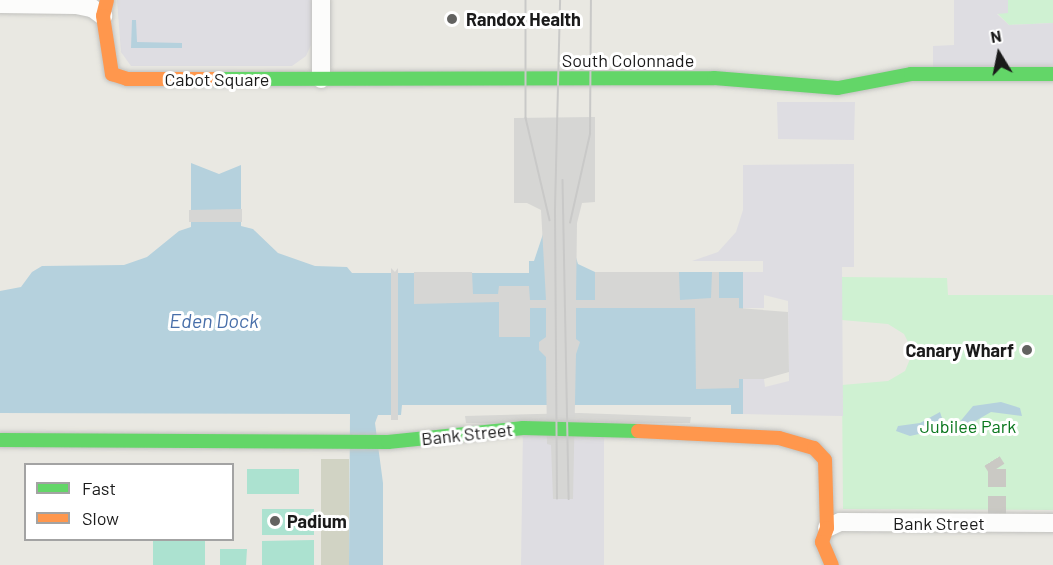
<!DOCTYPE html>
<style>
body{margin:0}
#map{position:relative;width:1053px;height:565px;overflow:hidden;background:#e9e8e2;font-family:Barlow,sans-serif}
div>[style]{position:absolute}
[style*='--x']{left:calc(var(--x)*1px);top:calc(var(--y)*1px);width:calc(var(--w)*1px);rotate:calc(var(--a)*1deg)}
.construction>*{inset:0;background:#d1d3c4}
.park>*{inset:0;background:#cff1d2}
.pitch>*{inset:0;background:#ace2d0}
.parking>*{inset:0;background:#d7d7d4}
.plaza>*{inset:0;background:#dedde2}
.water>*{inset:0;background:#b5d1dd}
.pier>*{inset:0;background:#d6d6d4}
.street-tunnel>*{height:18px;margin-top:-9px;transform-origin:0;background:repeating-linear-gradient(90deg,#cac9c4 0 18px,transparent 0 27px)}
.roads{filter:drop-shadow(0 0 2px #c1c1be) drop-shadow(0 0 2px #c1c1be)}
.street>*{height:18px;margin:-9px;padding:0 9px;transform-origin:9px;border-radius:9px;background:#fcfcfb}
.fast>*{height:14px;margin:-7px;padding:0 7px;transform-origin:7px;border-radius:7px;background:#63d668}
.slow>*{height:14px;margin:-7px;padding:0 7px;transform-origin:7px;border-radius:7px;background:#ff974d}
.tram>*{height:1.5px;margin:-0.75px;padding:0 0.75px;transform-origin:0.75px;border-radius:0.75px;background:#c9c9c8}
.dots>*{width:16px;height:16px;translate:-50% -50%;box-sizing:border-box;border:3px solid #fff;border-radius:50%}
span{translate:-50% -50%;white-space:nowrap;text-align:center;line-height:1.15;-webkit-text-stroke:6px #fff;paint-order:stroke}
.poi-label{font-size:18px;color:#1a1a1a;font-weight:700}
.left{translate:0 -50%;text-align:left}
.right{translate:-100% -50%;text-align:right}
.street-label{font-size:18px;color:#1a1a1a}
.park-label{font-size:18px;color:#0a771e}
.water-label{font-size:20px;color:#476ea9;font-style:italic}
.legend{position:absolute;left:24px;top:463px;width:210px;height:78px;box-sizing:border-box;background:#fff;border:2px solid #a3a3a3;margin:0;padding:8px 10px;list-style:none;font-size:18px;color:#1a1a1a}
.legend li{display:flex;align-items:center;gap:12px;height:30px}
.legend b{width:30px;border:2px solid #a3a3a3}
.north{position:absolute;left:969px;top:24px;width:60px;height:60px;-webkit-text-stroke:4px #fff;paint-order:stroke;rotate:350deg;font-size:16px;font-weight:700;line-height:24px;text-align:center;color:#1a1a1a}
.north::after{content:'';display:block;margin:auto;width:21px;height:27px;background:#1a1a1a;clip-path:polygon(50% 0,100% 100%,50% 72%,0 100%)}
</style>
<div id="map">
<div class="construction">
<div style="clip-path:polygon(321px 459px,349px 459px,349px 565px,321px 565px)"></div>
</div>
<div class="park">
<div style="clip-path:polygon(1008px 0,1053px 0,1053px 23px,1009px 25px,997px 13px,1008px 13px)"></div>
<div style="clip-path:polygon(842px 277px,947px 278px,948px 295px,1053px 295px,1053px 510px,843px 509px,842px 385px,888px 381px,905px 371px,913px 352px,904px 334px,888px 324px,842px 320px)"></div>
</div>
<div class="pitch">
<div style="clip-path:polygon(247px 469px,299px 469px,299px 494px,247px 494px)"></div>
<div style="clip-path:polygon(262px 509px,314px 509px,314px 535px,262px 535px)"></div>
<div style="clip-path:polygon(314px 540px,314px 565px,262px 565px,262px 541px)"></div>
<div style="clip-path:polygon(153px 541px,205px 541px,205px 565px,153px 565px)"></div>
<div style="clip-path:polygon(220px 549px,247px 549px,246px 565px,220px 565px)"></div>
</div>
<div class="parking">
<div style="clip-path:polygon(579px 413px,691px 417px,690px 423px,466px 423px,465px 416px)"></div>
</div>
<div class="plaza">
<div style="clip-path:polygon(117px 0,312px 0,311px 45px,306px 56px,292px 66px,131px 66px,121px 52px)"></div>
<div style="clip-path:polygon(954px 0,1008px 0,1008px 13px,997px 14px,1009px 25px,1053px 23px,1053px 65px,933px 67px,933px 46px,954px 45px)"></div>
<div style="clip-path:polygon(777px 102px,855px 102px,854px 140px,778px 139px)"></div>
<div style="clip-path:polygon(854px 164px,854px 267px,842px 267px,843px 416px,743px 414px,743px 379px,764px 379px,765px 387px,789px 381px,788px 301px,764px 295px,764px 308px,743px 308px,743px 272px,763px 272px,763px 261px,692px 261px,718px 252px,736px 232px,743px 210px,743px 165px)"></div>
<div style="clip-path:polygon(523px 428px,604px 429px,604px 565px,521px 565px)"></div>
</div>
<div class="water">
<div style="clip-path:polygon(132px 20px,136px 20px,137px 42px,182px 43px,182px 48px,131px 48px)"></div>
<div style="clip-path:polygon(191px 163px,219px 174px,241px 165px,241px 226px,253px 229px,278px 253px,315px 266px,347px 267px,352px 273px,529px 273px,529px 261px,534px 261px,545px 228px,567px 228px,578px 264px,595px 272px,743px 272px,743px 414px,731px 414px,731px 405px,402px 405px,401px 415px,378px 415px,375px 423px,383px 483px,383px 565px,349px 565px,350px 414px,0 413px,0 291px,21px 287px,32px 272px,42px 266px,124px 265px,147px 257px,179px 231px,191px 227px)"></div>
<div style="clip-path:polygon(1001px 402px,1020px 408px,1022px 416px,991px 412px,965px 427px,958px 424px,973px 406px)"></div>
<div style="clip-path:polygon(940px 412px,943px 421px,928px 432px,910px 436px,896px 431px,898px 426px,920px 423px)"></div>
</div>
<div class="pier">
<div style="clip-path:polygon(595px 117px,595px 202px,582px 203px,577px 223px,576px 300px,595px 300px,595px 272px,679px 272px,680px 300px,711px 298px,712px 272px,719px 272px,719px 298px,739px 298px,739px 308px,788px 312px,789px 372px,764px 379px,739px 379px,739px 388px,696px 389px,695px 308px,576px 308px,576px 339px,580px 342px,576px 354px,573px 499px,553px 499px,551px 445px,547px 444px,546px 357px,539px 350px,539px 342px,546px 337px,546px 308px,530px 308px,530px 337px,499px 337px,499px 302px,414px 304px,414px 272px,472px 272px,473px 294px,498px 294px,499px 286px,529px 286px,530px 300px,546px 300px,541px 210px,527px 203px,514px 203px,514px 118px)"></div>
<div style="clip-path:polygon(242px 209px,242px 222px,189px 222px,189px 210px)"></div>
<div style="clip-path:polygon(391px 268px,395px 272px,398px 268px,398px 420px,391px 420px)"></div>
</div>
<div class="street-tunnel">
<div style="--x:992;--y:461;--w:9;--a:58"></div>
<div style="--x:997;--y:469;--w:54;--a:90"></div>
</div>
<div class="roads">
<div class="street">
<div style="--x:321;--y:0;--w:79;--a:90"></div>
<div style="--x:0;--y:4;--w:76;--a:0.8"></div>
<div style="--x:76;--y:5;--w:16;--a:11"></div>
<div style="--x:92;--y:8;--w:14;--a:36"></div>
<div style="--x:827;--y:528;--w:14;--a:-25"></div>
<div style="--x:840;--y:522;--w:213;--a:0.3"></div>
</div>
<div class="fast">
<div style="--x:217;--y:79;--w:497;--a:-0.1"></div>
<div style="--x:714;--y:78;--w:124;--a:4.6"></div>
<div style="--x:838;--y:88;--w:74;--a:-10.9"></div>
<div style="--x:911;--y:74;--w:142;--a:0"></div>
<div style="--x:0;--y:440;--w:388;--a:0.3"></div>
<div style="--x:388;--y:442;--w:136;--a:-5.9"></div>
<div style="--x:523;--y:428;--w:115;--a:1.5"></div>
</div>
<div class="slow">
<div style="--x:107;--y:0;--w:16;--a:104"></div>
<div style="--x:103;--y:16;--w:59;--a:81.2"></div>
<div style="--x:112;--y:74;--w:16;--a:18"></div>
<div style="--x:127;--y:79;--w:90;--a:0"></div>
<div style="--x:638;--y:431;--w:141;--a:2.8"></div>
<div style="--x:779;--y:438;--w:36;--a:16"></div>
<div style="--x:814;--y:448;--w:16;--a:47"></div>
<div style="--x:825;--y:460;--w:68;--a:88.3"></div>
<div style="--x:827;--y:528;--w:15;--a:110"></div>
<div style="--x:822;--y:542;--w:25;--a:67"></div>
</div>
</div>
<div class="tram">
<div style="--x:526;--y:0;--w:118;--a:90"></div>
<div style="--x:526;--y:118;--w:105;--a:76.8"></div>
<div style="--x:563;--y:180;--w:319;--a:88.9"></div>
<div style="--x:570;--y:223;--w:91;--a:-77.3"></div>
<div style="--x:590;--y:134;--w:134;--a:-89.6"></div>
<div style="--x:557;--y:499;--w:290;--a:-90.4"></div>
<div style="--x:555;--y:209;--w:209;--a:-88.6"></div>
</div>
<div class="dots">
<div style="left:452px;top:19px;background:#626260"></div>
<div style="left:1027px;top:350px;background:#626260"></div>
<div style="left:275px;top:521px;background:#626260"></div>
</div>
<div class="poi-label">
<span class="left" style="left:466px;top:19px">Randox Health</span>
<span class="right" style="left:1014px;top:350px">Canary Wharf</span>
<span class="left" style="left:287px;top:521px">Padium</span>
</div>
<div class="street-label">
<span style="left:628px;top:60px">South Colonnade</span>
<span style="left:217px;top:79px">Cabot Square</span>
<span style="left:467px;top:434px;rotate:-6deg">Bank Street</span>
<span style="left:939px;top:523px">Bank Street</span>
</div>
<div class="park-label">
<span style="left:968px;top:426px">Jubilee Park</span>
</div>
<div class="water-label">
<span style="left:214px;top:320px">Eden Dock</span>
</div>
<ul class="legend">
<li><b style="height:8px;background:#63d668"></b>Fast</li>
<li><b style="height:8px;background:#ff974d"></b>Slow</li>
</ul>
<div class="north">N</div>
</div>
